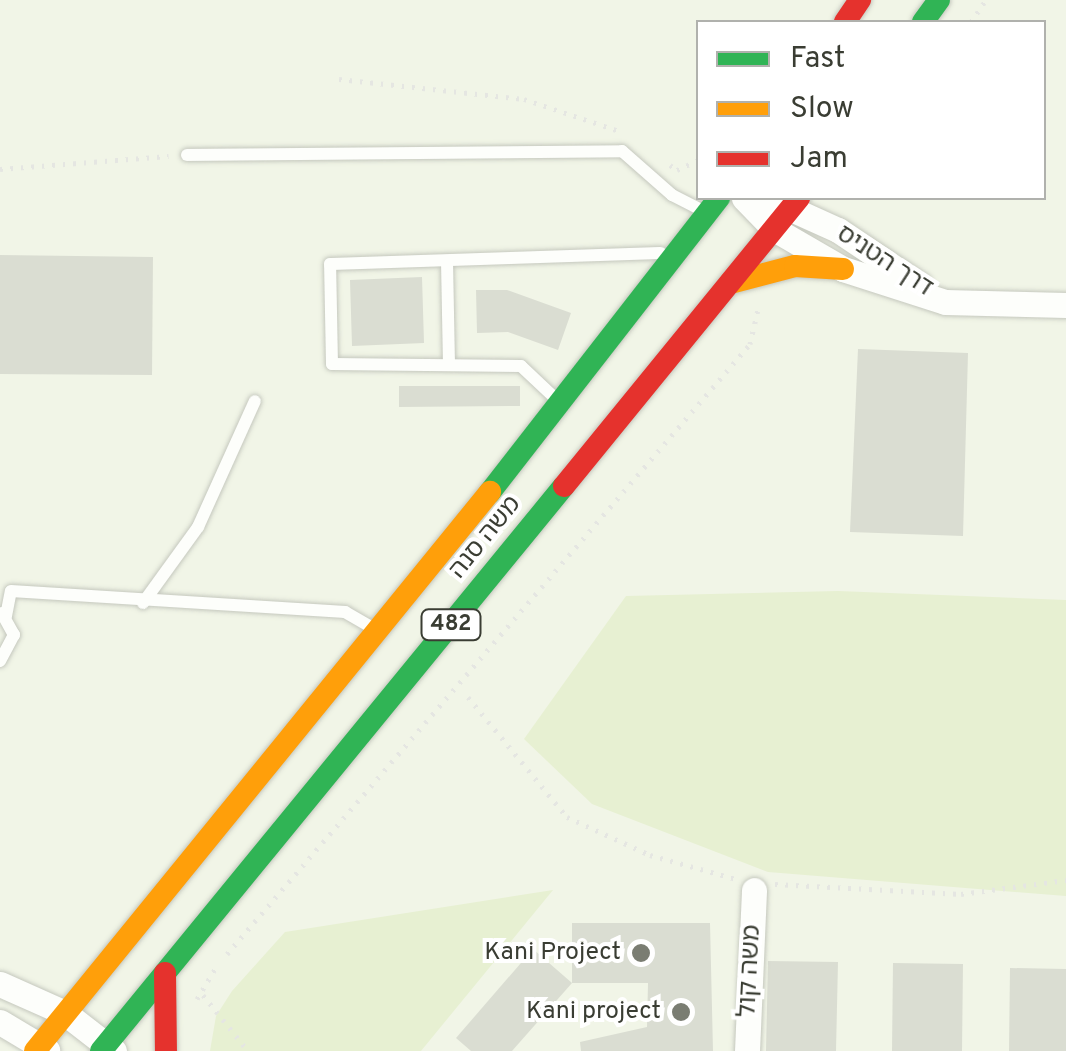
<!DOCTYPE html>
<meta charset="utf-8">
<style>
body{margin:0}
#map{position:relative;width:1066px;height:1051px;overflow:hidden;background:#f1f5e7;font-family:Overpass,"Noto Sans Hebrew",sans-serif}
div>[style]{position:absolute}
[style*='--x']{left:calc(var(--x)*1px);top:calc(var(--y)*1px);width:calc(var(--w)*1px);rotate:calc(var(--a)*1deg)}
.green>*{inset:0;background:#e7f0d2}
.building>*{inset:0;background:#daddd2}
.path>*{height:5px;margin-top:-2.5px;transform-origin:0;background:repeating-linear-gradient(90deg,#e5e6e2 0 2.5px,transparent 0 10.5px)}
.roads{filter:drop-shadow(0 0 2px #c5c8be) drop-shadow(0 0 2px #c5c8be)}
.lane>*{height:12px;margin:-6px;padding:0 6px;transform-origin:6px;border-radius:6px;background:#fdfefb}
.street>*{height:25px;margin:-12.5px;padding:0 12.5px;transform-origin:12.5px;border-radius:12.5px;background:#fdfefb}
.fast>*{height:22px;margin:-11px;padding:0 11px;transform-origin:11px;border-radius:11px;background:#30b455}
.slow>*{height:22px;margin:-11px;padding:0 11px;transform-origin:11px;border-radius:11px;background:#ff9f0a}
.jam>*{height:22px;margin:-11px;padding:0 11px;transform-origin:11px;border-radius:11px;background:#e5322d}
.dots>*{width:28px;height:28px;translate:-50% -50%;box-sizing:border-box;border:5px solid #fff;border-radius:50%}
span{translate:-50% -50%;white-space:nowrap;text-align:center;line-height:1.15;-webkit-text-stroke:8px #fff;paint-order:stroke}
.shield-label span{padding:2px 8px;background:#fff;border:2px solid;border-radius:8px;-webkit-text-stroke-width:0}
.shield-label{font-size:22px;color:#3a3d33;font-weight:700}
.street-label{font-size:25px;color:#3a3d33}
.poi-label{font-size:25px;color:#3a3d33}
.right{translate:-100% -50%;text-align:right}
.legend{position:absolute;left:696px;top:20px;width:350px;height:180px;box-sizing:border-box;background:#fff;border:2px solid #b0b1ad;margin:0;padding:12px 18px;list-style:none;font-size:30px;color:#3a3d33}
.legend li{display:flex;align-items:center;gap:20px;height:50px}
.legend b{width:50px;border:2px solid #b0b1ad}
</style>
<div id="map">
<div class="green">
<div style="clip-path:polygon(838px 591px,1066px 600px,1066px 896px,768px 872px,592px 804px,524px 739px,626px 596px)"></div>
<div style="clip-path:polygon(553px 890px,421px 1051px,210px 1051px,216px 1016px,232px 991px,285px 932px)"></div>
</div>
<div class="building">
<div style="clip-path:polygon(0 255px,153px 257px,152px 375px,0 374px)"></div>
<div style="clip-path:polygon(422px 277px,424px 343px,352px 346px,350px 280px)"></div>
<div style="clip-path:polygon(476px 290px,507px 290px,571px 313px,558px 350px,508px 332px,477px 333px)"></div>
<div style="clip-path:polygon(858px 349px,968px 353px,963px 536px,850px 532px)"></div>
<div style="clip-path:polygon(399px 386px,520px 386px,520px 406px,399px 407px)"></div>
<div style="clip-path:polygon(572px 923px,710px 923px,713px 1051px,581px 1051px,580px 1042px,647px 1027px,648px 983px,572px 983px)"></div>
<div style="clip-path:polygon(533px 949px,572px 983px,512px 1051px,471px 1051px,456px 1038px)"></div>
<div style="clip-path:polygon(768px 961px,838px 962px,836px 1051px,766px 1051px)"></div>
<div style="clip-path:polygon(893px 963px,963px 964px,962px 1051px,892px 1051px)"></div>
<div style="clip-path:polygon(1010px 968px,1066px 969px,1066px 1051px,1009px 1051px)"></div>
</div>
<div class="path">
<div style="--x:971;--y:22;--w:27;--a:-56"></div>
<div style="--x:339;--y:79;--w:186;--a:6.2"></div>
<div style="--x:524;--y:99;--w:100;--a:18.6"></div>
<div style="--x:670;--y:165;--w:9;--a:36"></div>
<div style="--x:677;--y:170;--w:23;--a:-25"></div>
<div style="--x:0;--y:169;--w:169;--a:-4.4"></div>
<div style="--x:468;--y:697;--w:156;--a:50.5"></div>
<div style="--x:567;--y:817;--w:91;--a:24.6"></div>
<div style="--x:650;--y:855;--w:89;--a:15.6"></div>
<div style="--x:775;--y:884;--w:186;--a:3.1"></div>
<div style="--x:961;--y:894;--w:106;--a:-7.6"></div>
<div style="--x:227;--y:954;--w:804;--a:-49.39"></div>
<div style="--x:750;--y:344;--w:36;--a:-77"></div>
<div style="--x:203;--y:995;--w:72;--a:51.2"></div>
<div style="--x:197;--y:999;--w:39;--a:-59"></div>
</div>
<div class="roads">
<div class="lane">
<div style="--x:187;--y:155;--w:435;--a:-0.5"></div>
<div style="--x:622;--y:151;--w:67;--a:41.3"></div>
<div style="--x:672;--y:195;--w:33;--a:27"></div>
<div style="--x:447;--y:261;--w:104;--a:88.9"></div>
<div style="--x:556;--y:399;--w:48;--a:-136.7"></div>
<div style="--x:521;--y:366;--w:189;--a:-179.4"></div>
<div style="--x:332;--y:364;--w:100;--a:-91.1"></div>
<div style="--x:330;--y:264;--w:331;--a:-1.9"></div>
<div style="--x:143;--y:603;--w:94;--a:-54.1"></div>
<div style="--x:198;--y:527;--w:138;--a:-65.7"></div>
<div style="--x:6;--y:616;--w:25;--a:-79"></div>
<div style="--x:11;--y:591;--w:335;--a:3.6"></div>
<div style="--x:345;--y:612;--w:34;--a:30"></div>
<div style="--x:0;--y:661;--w:30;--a:-62"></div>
<div style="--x:14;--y:635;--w:25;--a:-119"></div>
</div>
<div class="street">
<div style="--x:744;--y:198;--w:43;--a:45.9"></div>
<div style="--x:774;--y:229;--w:80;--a:30.1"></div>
<div style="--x:843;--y:269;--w:107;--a:17.9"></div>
<div style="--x:945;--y:302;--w:121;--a:1.4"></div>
<div style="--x:767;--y:198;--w:78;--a:24.3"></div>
<div style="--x:838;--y:230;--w:99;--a:33.9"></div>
<div style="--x:0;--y:984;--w:71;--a:24"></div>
<div style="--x:65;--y:1013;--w:62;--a:37.8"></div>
<div style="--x:0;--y:1022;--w:55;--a:30.8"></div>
<div style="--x:747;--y:1051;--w:161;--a:-87.5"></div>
</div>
<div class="fast">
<div style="--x:923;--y:22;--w:27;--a:-54"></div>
<div style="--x:490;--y:492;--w:373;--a:-52.1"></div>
<div style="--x:101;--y:1051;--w:730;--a:-50.67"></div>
</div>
<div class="slow">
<div style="--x:730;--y:283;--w:67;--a:-14.7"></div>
<div style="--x:795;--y:266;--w:48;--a:3.6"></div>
<div style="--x:35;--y:1051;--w:721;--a:-50.86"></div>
</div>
<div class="jam">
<div style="--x:845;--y:22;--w:27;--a:-56"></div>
<div style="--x:564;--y:486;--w:372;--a:-50.8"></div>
<div style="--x:165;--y:973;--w:78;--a:89.3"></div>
</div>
</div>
<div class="dots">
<div style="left:641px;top:953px;background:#7a7d72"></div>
<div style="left:681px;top:1012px;background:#7a7d72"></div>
</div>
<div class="shield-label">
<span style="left:451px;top:625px">482</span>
</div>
<div class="street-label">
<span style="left:884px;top:262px;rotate:33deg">דרך הטניס</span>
<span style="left:486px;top:538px;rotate:-51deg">משה סנה</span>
<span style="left:751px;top:971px;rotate:-87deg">משה קול</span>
</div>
<div class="poi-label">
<span class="right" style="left:621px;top:953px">Kani Project</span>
<span class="right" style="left:661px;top:1012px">Kani project</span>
</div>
<ul class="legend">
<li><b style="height:12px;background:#30b455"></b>Fast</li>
<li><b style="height:12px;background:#ff9f0a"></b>Slow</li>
<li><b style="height:12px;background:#e5322d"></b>Jam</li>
</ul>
</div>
